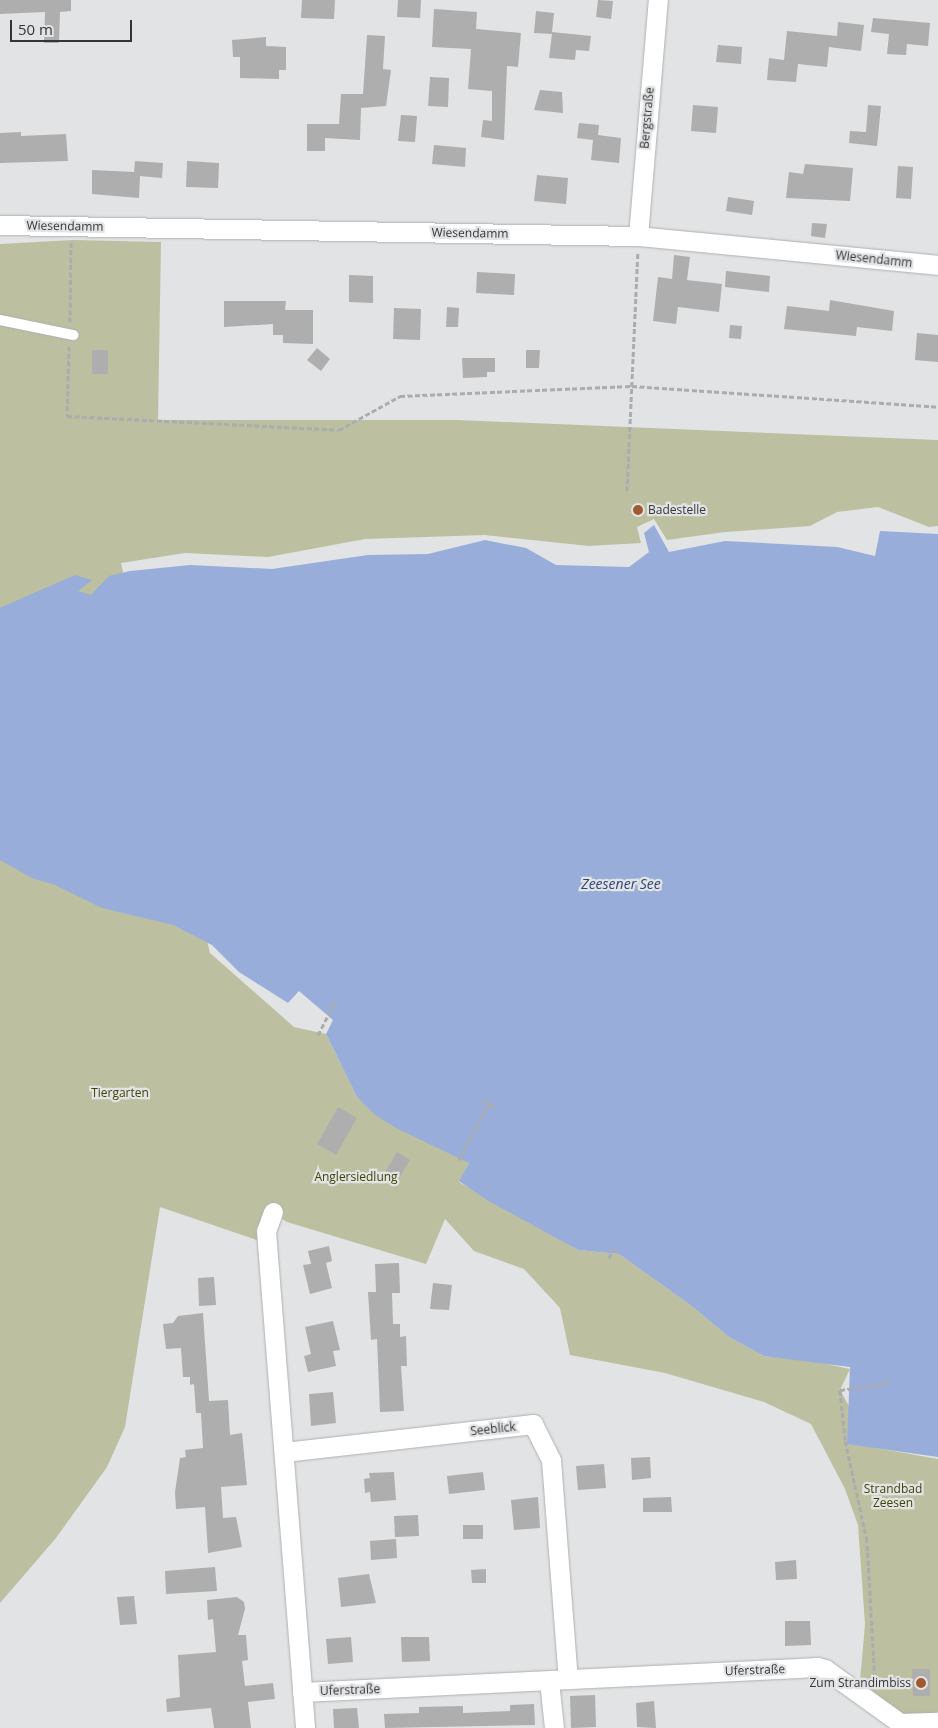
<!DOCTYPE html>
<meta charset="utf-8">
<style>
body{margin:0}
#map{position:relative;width:938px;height:1728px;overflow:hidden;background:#e2e3e4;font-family:"Open Sans",sans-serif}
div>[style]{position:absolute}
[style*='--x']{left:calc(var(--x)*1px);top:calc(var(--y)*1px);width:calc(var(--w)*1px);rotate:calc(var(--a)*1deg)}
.green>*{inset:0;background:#bcc0a1}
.water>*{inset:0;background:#98add9}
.building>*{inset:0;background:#afaeae}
.path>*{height:3px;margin-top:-1.5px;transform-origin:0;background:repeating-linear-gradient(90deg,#abacad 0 5px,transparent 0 7.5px)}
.roads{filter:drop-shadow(0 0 1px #afb0b1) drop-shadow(0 0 1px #afb0b1)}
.service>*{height:10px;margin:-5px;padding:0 5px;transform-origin:5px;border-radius:5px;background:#fff}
.minor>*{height:19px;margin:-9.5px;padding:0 9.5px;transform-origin:9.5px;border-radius:9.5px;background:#fff}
.dots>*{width:14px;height:14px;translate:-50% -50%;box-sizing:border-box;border:2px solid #e2e3e4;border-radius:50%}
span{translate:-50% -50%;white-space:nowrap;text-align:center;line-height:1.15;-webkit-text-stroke:4.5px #e2e3e4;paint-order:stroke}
.street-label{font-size:12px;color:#353536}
.poi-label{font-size:12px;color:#353536}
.left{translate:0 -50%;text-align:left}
.right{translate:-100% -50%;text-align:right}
.park-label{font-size:12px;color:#414405}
.water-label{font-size:14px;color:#2b437b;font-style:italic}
.scale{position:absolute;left:10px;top:20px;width:122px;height:22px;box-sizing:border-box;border:2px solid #353536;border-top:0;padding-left:6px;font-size:15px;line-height:18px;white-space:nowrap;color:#353536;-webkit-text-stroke:4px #e2e3e4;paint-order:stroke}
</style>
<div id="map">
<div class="green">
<div style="clip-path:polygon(73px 240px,161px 242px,158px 420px,457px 420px,938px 440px,938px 526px,929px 527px,878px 507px,837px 512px,810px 526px,725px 532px,667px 540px,654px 519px,637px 527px,641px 543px,589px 546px,485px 535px,365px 539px,268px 557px,185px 553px,121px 563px,210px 953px,294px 1027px,326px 1034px,357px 1097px,469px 1163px,459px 1182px,578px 1250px,619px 1254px,693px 1307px,729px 1337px,764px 1356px,808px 1360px,850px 1369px,840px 1390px,849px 1406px,849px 1443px,938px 1459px,938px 1720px,901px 1722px,859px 1693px,865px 1624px,858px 1525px,845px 1489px,811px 1424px,764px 1402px,665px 1373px,570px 1355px,560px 1308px,524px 1269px,474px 1251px,445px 1219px,426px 1264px,287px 1222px,269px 1210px,277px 1247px,160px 1207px,125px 1427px,107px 1467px,56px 1538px,0 1603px,0 244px)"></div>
</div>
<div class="water">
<div style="clip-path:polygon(654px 525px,669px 552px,725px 541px,837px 547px,875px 556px,880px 531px,938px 534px,938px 1457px,847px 1444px,850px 1367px,764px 1356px,729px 1337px,693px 1307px,619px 1254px,578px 1250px,487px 1200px,459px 1181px,469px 1163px,398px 1129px,375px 1115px,357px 1097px,326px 1034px,333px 1020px,299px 991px,288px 1003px,239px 972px,212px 945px,173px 925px,102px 908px,55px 885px,32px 878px,0 860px,0 608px,4px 606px,75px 575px,92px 580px,78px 591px,91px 595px,109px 576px,130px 571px,190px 565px,272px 569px,368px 555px,428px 554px,485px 540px,526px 548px,556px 565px,629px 567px,649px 552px,644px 533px)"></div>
</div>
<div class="building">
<div style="clip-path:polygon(0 0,71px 0,71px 11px,60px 12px,59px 43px,44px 43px,45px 12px,0 14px)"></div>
<div style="clip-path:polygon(302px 0,335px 0,334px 19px,301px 18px)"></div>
<div style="clip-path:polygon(398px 0,421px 0,420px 18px,397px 17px)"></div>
<div style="clip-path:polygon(598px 0,613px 1px,611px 19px,596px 17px)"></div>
<div style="clip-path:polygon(434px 9px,477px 12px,476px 29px,521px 33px,518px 67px,507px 66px,504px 140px,481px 137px,483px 120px,492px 121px,492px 91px,468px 89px,471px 49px,432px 47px)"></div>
<div style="clip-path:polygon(536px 11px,554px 13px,552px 32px,591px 36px,589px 51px,576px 50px,575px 60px,549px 58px,552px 34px,534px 33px)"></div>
<div style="clip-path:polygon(873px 18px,930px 23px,928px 46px,907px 44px,906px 55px,887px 54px,889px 34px,871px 32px)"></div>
<div style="clip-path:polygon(838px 22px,864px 25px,861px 51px,829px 47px,827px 67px,798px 64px,796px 82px,767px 80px,769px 58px,784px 60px,787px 31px,837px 36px)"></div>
<div style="clip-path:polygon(367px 35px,385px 36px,383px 69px,391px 70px,386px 106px,361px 108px,360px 140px,325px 138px,325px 151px,307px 151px,307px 124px,339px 124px,341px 94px,363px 94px)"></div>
<div style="clip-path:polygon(266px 37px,266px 46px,286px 47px,286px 70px,279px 70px,279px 79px,240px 78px,240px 57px,233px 57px,232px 40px)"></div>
<div style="clip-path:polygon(718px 45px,742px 47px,741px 64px,716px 62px)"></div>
<div style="clip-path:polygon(430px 77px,449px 78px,448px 107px,428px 106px)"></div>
<div style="clip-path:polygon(540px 90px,562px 92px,563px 113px,534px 110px)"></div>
<div style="clip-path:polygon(693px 105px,718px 107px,716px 133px,691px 131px)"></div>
<div style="clip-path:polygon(868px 105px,881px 106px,877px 146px,849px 143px,850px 131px,866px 132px)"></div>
<div style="clip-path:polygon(401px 115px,417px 116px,415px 142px,398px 141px)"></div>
<div style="clip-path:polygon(579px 123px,599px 125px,598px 135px,621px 138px,619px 163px,591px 160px,593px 140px,577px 138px)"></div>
<div style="clip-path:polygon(21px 132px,21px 136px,66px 134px,68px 161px,0 163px,0 133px)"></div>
<div style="clip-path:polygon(434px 145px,466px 148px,465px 167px,432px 164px)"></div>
<div style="clip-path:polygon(135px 161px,163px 163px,162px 178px,140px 176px,139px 198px,92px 194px,92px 170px,134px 172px)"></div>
<div style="clip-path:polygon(187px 161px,219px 163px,218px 188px,186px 187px)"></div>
<div style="clip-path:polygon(805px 164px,853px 168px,850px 201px,786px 198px,789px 172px,803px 174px)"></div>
<div style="clip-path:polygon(898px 166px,913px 167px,911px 199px,896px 198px)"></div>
<div style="clip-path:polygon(537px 175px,568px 178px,566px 204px,534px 201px)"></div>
<div style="clip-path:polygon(728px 197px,754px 201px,752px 215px,726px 211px)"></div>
<div style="clip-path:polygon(812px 223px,827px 224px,825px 238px,811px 236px)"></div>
<div style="clip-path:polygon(674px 255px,690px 257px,687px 280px,722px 284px,719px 312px,678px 307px,676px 324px,653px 321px,658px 277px,672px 279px)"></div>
<div style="clip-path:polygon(726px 271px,770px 276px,769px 292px,725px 287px)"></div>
<div style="clip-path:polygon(477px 272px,515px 274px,514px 295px,476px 293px)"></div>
<div style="clip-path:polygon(349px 275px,373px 276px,373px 303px,349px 302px)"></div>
<div style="clip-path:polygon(830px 300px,894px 311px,892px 331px,857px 327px,856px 336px,784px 329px,787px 306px,829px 311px)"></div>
<div style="clip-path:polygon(224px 301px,286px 301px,285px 310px,313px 310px,313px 344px,283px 343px,283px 335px,273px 335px,273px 324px,224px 327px)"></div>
<div style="clip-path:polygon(447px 307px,459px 308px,458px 327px,446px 327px)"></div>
<div style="clip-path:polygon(394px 308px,421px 309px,420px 340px,393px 339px)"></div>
<div style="clip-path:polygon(730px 325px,742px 326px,741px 339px,729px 338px)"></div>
<div style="clip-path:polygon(917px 333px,938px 335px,938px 362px,915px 360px)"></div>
<div style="clip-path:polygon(317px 348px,330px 359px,321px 371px,307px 360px)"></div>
<div style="clip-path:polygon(92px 350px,108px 350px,108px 374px,92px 374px)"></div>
<div style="clip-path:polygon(526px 350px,540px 350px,539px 368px,526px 368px)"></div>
<div style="clip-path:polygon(462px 358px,495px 358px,495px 372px,487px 372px,487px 377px,463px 378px)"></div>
<div style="clip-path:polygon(338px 1107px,357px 1118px,336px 1155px,317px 1144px)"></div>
<div style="clip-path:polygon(397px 1152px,410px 1160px,397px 1182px,384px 1174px)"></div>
<div style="clip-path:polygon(329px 1246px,332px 1261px,326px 1263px,332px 1288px,310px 1294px,303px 1265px,311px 1264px,308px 1251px)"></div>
<div style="clip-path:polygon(399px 1263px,400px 1293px,392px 1293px,393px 1324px,400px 1324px,400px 1337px,406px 1336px,407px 1366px,401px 1366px,404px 1411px,380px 1412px,377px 1339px,371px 1340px,368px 1292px,376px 1292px,375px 1264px)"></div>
<div style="clip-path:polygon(214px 1277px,216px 1305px,199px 1306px,198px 1278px)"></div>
<div style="clip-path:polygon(433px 1283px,452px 1285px,449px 1310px,430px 1309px)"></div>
<div style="clip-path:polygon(203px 1313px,209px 1401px,228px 1400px,230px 1435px,242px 1433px,247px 1485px,221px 1487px,223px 1518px,236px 1517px,242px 1547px,208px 1553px,205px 1507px,176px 1509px,175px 1492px,180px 1458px,186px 1457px,185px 1450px,203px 1448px,201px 1413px,196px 1413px,194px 1384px,190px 1385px,190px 1377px,183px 1377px,181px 1348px,166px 1349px,163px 1324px,173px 1323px,178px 1316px)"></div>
<div style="clip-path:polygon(333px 1321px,340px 1350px,333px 1351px,336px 1366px,308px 1372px,304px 1356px,311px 1354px,305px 1327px)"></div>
<div style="clip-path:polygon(333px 1392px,336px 1423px,311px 1426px,309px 1394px)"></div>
<div style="clip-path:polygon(650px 1457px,651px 1478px,632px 1480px,631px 1458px)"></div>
<div style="clip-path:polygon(604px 1464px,606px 1488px,578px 1490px,576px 1466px)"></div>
<div style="clip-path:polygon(394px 1472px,396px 1500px,371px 1502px,370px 1492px,365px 1493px,364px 1479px,370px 1478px,369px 1473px)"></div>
<div style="clip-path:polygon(483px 1472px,485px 1490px,449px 1494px,447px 1476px)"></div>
<div style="clip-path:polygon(538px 1497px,540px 1528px,514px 1530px,511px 1500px)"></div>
<div style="clip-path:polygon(671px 1497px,672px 1512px,643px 1512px,643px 1498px)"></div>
<div style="clip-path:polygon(418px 1515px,419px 1536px,395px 1537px,394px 1516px)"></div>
<div style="clip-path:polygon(463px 1525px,483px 1525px,483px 1539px,463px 1539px)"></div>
<div style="clip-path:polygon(396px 1539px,397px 1558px,371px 1560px,370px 1541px)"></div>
<div style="clip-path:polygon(796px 1560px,797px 1579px,776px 1580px,775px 1562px)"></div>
<div style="clip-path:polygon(215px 1567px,217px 1591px,166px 1594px,165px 1571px)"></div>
<div style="clip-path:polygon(486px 1569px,486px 1583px,472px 1583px,471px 1570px)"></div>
<div style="clip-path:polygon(369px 1574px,376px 1603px,341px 1607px,338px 1578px)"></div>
<div style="clip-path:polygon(134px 1596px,137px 1624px,120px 1625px,117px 1597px)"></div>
<div style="clip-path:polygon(237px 1597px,244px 1602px,245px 1609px,238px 1635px,246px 1635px,248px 1660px,242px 1661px,245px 1686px,273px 1683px,275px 1699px,248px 1702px,251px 1728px,214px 1728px,211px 1708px,167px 1712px,166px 1699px,180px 1697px,178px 1655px,216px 1652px,213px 1619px,208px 1620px,207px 1600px)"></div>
<div style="clip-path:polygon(785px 1621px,810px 1621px,811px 1645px,785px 1646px)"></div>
<div style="clip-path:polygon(351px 1637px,353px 1662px,328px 1664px,326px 1639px)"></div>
<div style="clip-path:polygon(401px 1637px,429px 1637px,430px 1661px,402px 1662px)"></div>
<div style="clip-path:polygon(912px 1669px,930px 1669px,930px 1696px,913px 1696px)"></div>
<div style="clip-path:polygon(595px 1695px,596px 1727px,571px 1728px,570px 1696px)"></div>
<div style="clip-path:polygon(654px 1701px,656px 1728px,637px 1727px,636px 1703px)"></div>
<div style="clip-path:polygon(534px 1704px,535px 1725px,385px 1728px,384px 1714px,419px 1713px,419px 1707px,463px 1706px,463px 1713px,510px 1711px,510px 1705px)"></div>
<div style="clip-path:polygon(357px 1708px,359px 1728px,334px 1728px,333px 1709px)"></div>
</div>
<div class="path">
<div style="--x:70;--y:322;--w:79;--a:-89.3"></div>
<div style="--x:69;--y:346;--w:70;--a:91.6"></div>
<div style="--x:67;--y:416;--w:272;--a:2.9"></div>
<div style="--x:339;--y:430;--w:70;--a:-29.1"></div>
<div style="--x:400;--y:396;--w:232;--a:-2.5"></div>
<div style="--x:632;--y:386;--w:307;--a:3.9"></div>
<div style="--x:627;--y:491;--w:239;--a:-87.4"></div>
<div style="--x:318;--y:1035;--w:39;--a:-63"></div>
<div style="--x:483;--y:1101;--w:13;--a:23"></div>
<div style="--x:459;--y:1160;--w:64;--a:-62.2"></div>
<div style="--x:609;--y:1258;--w:14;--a:-65"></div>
<div style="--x:875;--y:1685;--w:144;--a:-93.2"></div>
<div style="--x:867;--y:1541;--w:103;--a:-102.3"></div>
<div style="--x:845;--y:1440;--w:50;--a:-95.7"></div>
<div style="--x:840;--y:1390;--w:47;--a:-7.3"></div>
<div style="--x:887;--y:1384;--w:8;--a:-97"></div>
</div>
<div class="roads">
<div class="service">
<div style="--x:0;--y:320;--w:75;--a:11.6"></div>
</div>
<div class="minor">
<div style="--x:0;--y:225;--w:638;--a:0.99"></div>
<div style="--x:638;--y:236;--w:301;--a:5.5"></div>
<div style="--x:638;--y:236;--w:237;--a:-85.2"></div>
<div style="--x:273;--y:1212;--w:20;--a:110"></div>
<div style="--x:266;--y:1231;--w:499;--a:85.5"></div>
<div style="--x:284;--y:1452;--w:251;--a:-6.4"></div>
<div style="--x:533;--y:1424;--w:40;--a:63.4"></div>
<div style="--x:551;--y:1460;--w:220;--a:85.6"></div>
<div style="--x:549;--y:1681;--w:47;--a:83.9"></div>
<div style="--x:302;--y:1692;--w:516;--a:-2.78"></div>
<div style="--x:817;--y:1667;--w:8;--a:14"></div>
<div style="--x:825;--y:1669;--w:92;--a:35.8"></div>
<div style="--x:900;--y:1723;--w:38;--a:-2"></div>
</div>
</div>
<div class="dots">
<div style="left:638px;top:510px;background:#9f5a2f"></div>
<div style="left:921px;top:1683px;background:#9f5a2f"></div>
</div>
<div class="street-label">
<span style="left:647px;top:118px;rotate:-85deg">Bergstraße</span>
<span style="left:65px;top:226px;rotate:1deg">Wiesendamm</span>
<span style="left:470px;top:233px;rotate:1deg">Wiesendamm</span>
<span style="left:874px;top:259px;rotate:6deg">Wiesendamm</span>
<span style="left:493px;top:1429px;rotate:-6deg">Seeblick</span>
<span style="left:755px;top:1670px;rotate:-2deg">Uferstraße</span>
<span style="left:350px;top:1690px;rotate:-2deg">Uferstraße</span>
</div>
<div class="poi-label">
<span class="left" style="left:648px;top:510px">Badestelle</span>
<span class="right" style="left:911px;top:1683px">Zum Strandimbiss</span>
</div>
<div class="park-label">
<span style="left:120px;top:1093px">Tiergarten</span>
<span style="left:356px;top:1177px">Anglersiedlung</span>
<span style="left:893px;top:1496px">Strandbad<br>Zeesen</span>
</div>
<div class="water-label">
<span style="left:621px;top:884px">Zeesener See</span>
</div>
<div class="scale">50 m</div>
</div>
